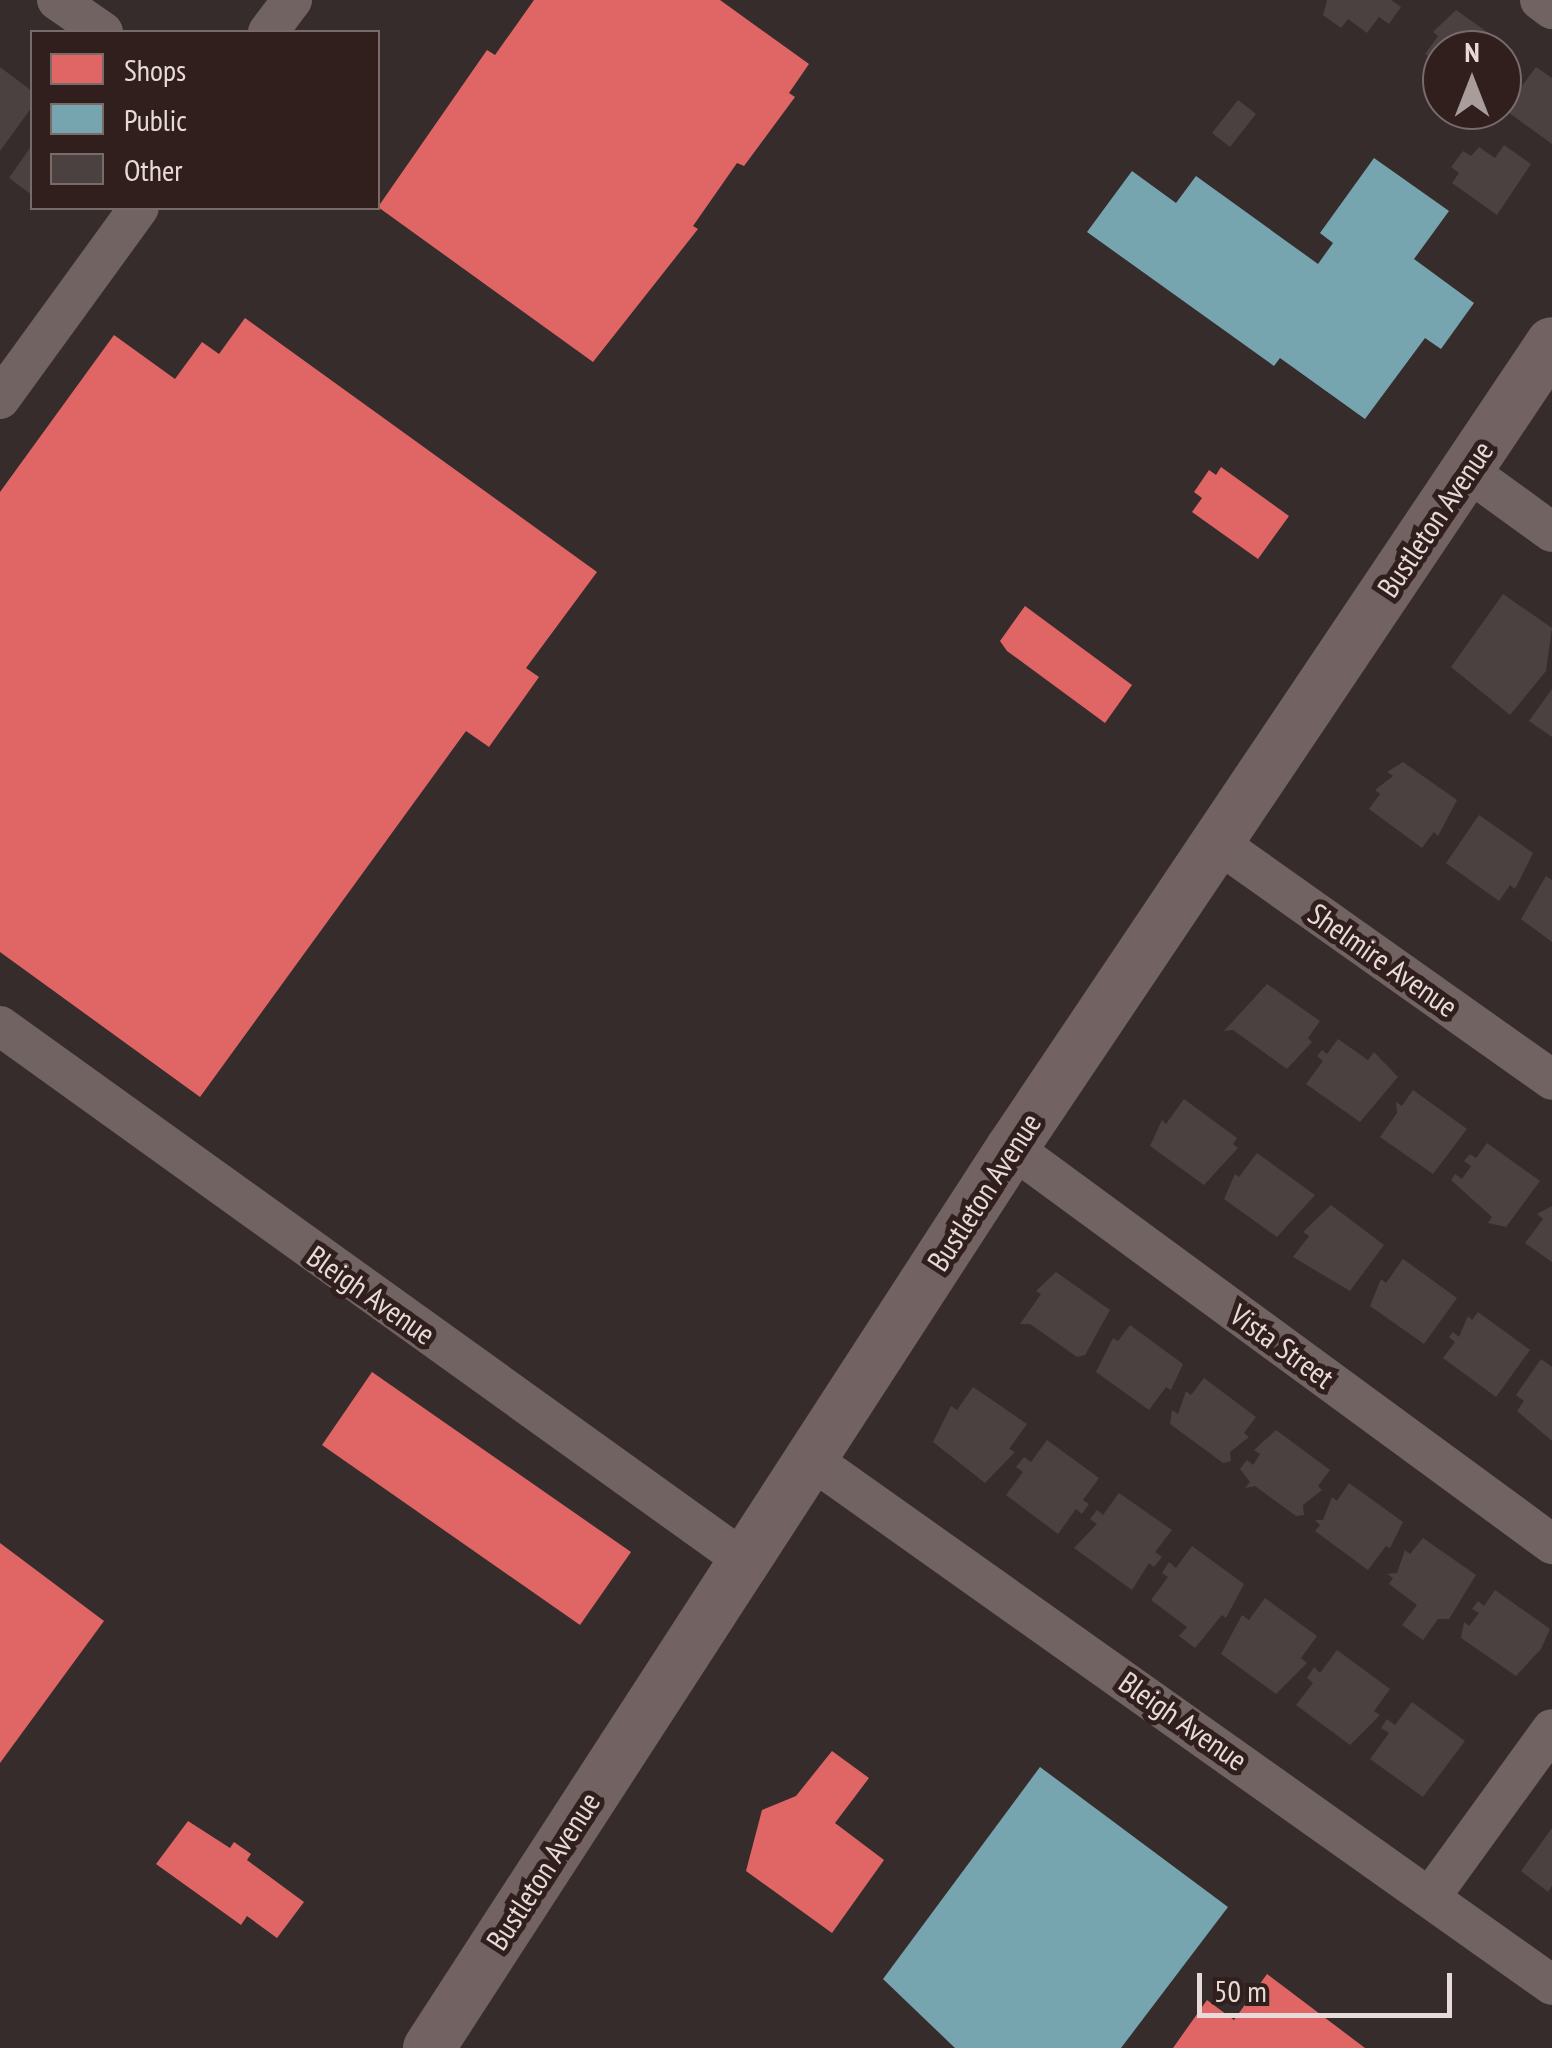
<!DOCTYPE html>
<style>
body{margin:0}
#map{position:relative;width:1552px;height:2048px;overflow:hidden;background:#372c2c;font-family:"PT Sans Narrow",sans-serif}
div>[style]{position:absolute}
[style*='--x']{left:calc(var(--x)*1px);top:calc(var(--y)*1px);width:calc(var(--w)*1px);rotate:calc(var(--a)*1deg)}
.shops>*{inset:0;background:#e06666}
.public>*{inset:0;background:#76a5af}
.building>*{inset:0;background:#4b4141}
.minor>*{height:40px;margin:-20px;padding:0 20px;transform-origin:20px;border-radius:20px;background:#716362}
.major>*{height:52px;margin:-26px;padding:0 26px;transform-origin:26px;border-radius:26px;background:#726362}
span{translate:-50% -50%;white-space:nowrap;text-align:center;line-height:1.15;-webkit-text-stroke:10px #311f1d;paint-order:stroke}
.street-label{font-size:30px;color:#e7dad9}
.legend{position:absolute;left:30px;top:30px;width:350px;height:180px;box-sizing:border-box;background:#311f1d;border:2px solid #7a6a68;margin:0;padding:12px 18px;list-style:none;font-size:30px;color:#e7dad9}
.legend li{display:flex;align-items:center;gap:20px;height:50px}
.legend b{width:50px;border:2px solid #7a6a68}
.north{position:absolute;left:1422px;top:30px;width:100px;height:100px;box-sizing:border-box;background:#311f1d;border:2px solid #7a6a68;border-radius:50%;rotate:0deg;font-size:28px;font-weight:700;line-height:40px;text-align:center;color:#e7dad9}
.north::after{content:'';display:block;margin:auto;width:35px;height:45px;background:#a99d9c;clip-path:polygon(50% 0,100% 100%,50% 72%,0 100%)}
.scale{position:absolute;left:1197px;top:1973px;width:255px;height:45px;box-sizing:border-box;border:5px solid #e7dad9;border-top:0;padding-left:12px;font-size:30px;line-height:35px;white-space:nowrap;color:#e7dad9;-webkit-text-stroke:8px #311f1d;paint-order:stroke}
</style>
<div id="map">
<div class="shops">
<div style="clip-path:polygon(534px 0,720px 0,809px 64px,789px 93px,795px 97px,744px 166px,737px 163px,693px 226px,698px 229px,593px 362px,378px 207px,487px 50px,495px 55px)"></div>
<div style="clip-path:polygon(245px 318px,597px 572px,526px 668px,539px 677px,489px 747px,466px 731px,200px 1097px,0 952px,0 492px,114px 335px,175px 379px,202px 342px,219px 354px)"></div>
<div style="clip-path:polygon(1221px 467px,1289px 516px,1258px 559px,1192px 512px,1202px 498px,1194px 492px,1209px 470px,1216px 475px)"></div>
<div style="clip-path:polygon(1025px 606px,1132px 685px,1105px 723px,1007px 651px,1000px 641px)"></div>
<div style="clip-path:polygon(372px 1372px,631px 1552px,580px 1625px,322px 1445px)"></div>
<div style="clip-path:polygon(0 1543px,104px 1621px,0 1763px)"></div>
<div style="clip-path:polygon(832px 1751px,869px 1778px,835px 1823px,884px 1860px,832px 1933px,746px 1871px,762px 1810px,796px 1796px)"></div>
<div style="clip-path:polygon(188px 1821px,230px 1848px,234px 1842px,251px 1854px,247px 1860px,304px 1902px,277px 1938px,247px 1916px,241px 1925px,156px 1864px)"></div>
<div style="clip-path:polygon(1267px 1974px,1365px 2048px,1173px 2048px,1207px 2000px,1234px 2020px)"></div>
</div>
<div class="public">
<div style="clip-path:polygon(1374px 158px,1449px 211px,1414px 259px,1474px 303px,1441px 349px,1425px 338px,1365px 419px,1280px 358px,1274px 366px,1087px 232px,1132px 171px,1176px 203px,1196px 176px,1318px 264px,1333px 243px,1320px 233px)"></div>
<div style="clip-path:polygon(1040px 1767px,1228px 1907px,1121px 2048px,955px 2048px,883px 1979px)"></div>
</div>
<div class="building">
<div style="clip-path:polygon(1327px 0,1391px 0,1401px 7px,1389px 24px,1379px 17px,1367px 33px,1348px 19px,1341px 28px,1323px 15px)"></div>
<div style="clip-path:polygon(1456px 10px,1514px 51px,1502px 69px,1502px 50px,1442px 50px,1442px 66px,1425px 54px,1438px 36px,1433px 32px)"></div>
<div style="clip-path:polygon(0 67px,32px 91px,32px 107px,0 151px)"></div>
<div style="clip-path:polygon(1536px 67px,1552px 78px,1552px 144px,1505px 110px,1517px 82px,1522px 86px)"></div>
<div style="clip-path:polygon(1238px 100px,1256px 114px,1230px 147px,1212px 133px)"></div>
<div style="clip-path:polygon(32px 145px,32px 195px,9px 178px)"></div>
<div style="clip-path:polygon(1504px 145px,1531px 164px,1497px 215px,1452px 183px,1459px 173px,1451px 167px,1463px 151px,1471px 156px,1479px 147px,1495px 158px)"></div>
<div style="clip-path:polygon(1503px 594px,1552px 628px,1546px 671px,1510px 715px,1451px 667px)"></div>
<div style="clip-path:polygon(1552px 689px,1552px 737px,1529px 721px)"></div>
<div style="clip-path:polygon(1403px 762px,1457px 800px,1438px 836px,1434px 832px,1422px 848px,1369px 809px,1380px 794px,1375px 790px,1393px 776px,1387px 772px)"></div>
<div style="clip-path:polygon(1479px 815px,1533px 853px,1515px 889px,1510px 885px,1499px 901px,1446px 863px)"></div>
<div style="clip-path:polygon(1546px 876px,1552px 880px,1552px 942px,1521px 919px)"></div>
<div style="clip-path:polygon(1267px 984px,1320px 1021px,1308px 1038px,1312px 1042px,1287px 1069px,1233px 1030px,1224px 1031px)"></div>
<div style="clip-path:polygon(1338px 1039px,1368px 1060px,1374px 1052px,1398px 1077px,1360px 1122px,1306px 1084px,1323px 1061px,1317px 1056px,1322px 1050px,1327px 1054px)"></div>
<div style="clip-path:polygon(1413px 1090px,1467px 1129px,1433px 1174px,1380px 1137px,1397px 1113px,1396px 1102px,1402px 1106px)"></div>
<div style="clip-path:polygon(1184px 1099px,1237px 1138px,1233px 1144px,1238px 1148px,1204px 1185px,1150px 1146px,1162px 1120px,1166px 1124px)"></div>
<div style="clip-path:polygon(1487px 1143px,1540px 1181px,1506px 1227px,1488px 1223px,1492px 1217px,1451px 1180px,1455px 1174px,1462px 1179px,1471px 1166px,1464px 1161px,1470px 1154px,1476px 1158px)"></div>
<div style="clip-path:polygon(1257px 1153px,1315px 1195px,1277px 1237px,1224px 1199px,1235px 1174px,1239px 1177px)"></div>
<div style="clip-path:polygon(1331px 1205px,1384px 1245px,1350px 1291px,1293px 1257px,1309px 1236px,1303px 1232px)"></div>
<div style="clip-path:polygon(1552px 1206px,1552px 1262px,1525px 1243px,1543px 1219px,1537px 1214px)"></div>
<div style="clip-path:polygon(1403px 1259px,1457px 1298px,1424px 1344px,1370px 1306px,1381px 1279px,1386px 1283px)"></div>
<div style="clip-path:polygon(1056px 1272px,1110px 1310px,1085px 1355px,1077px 1357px,1030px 1324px,1020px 1324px,1041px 1294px,1036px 1291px)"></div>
<div style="clip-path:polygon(1478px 1312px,1530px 1350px,1496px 1397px,1443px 1358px,1455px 1342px,1449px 1337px,1453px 1332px,1459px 1337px,1468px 1316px,1472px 1320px)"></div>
<div style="clip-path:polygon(1130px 1325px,1183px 1364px,1171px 1390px,1166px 1387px,1149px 1410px,1096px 1372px,1113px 1338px,1118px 1341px)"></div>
<div style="clip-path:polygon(1541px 1359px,1552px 1367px,1552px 1441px,1517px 1411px,1524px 1401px,1516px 1395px)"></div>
<div style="clip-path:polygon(1204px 1378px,1256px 1417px,1244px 1433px,1249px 1437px,1230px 1452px,1231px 1461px,1223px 1463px,1170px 1424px,1172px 1410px,1178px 1414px,1186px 1391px,1191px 1395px)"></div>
<div style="clip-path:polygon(973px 1387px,1027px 1424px,1009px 1449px,1015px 1452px,985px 1483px,933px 1442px,951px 1406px,957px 1410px)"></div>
<div style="clip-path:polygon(1276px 1430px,1330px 1470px,1318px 1486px,1322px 1490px,1303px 1505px,1304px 1515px,1296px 1516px,1255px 1486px,1245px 1488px,1250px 1482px,1240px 1469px,1247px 1460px,1253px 1465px,1260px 1454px,1254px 1450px)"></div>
<div style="clip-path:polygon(1047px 1440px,1099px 1478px,1083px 1500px,1089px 1504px,1082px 1514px,1076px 1509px,1058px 1534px,1006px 1495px,1023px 1472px,1016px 1467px,1024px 1457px,1031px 1462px)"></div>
<div style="clip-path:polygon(1349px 1483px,1403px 1522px,1390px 1548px,1386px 1546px,1368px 1570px,1315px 1531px,1320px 1525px,1315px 1520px,1323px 1520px,1332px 1497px,1337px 1501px)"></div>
<div style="clip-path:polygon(1119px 1493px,1172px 1530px,1155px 1552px,1162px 1557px,1154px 1567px,1149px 1563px,1132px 1590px,1074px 1548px,1097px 1524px,1090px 1519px,1097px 1510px,1103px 1515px)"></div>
<div style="clip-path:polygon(1423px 1538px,1476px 1575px,1449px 1619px,1438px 1619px,1423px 1640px,1402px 1625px,1417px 1605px,1389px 1584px,1393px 1578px,1387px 1574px,1397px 1573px,1405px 1550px,1410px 1554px)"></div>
<div style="clip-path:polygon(1192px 1546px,1244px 1584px,1226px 1618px,1222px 1615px,1195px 1648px,1179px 1636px,1187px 1627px,1151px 1600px,1168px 1577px,1162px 1573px,1169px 1562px,1176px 1568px)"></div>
<div style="clip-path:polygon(1495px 1590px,1550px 1629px,1541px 1649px,1516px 1676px,1461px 1638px,1464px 1622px,1469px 1626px,1479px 1613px,1472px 1609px,1478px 1601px,1484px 1606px)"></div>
<div style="clip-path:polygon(1265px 1598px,1317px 1636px,1301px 1658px,1307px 1663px,1276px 1694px,1221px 1654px,1242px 1615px,1249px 1620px)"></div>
<div style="clip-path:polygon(1337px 1650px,1390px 1689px,1374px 1711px,1380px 1715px,1350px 1745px,1296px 1705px,1313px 1683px,1307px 1678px,1314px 1667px,1320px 1673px)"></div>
<div style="clip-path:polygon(1412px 1702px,1465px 1741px,1423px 1797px,1370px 1759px,1389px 1733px,1381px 1728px,1387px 1719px,1395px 1725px)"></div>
<div style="clip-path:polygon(1552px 1828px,1552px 1886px,1548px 1892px,1521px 1871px)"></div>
</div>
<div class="minor">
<div style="--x:57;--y:0;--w:56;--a:34.8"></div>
<div style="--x:1540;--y:0;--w:15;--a:37"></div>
<div style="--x:268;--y:32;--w:40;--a:-53"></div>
<div style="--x:0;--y:399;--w:236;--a:-54"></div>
<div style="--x:1469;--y:472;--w:102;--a:35.9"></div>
<div style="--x:1215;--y:841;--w:413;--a:35.3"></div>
<div style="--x:0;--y:1026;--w:917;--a:35.68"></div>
<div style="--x:1012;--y:1148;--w:670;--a:36.25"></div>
<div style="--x:812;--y:1460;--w:907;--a:35.35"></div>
<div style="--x:1431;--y:1896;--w:206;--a:-54.1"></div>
</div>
<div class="major">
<div style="--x:429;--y:2048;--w:1072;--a:-57.07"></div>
<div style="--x:1012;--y:1148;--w:969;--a:-56.15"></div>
</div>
<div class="street-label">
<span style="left:1435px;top:519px;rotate:-56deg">Bustleton Avenue</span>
<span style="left:1383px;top:960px;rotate:35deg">Shelmire Avenue</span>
<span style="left:984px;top:1192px;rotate:-57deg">Bustleton Avenue</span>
<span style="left:371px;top:1295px;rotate:35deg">Bleigh Avenue</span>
<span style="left:1282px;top:1346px;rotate:36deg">Vista Street</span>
<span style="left:1183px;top:1721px;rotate:35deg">Bleigh Avenue</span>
<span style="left:543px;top:1871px;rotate:-57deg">Bustleton Avenue</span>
</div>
<ul class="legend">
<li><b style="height:28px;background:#e06666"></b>Shops</li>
<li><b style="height:28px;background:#76a5af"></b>Public</li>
<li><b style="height:28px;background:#4b4141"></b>Other</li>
</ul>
<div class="north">N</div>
<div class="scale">50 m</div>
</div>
